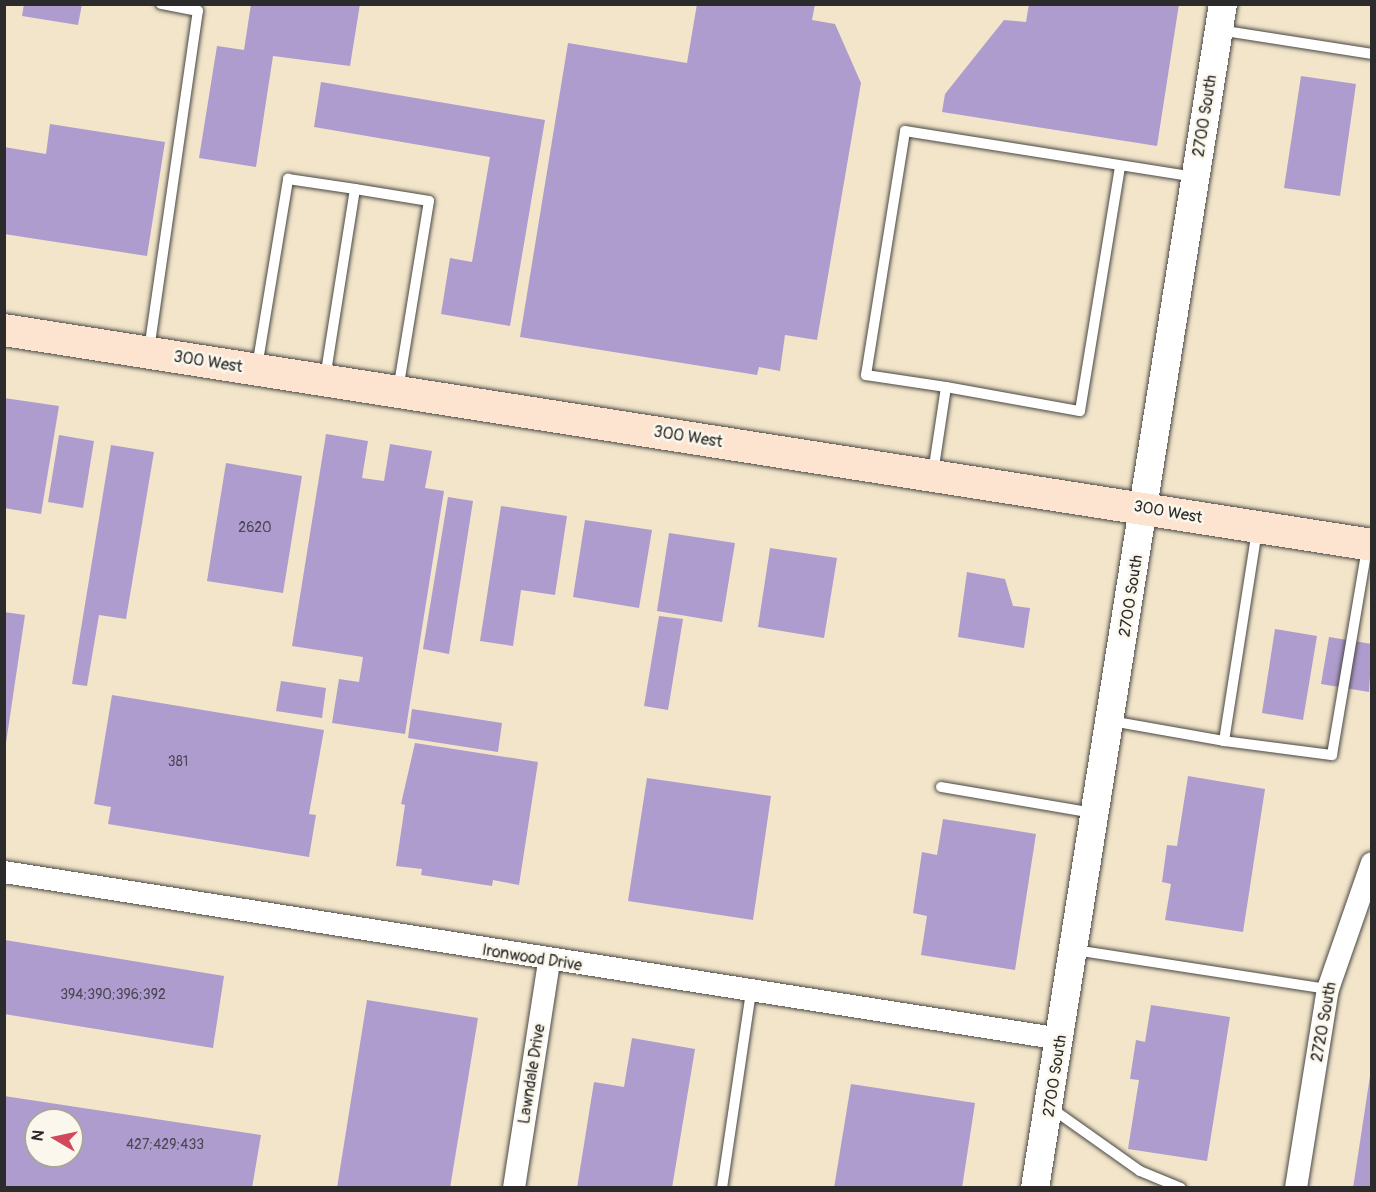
<!DOCTYPE html>
<style>
body{margin:0}
#map{position:relative;width:1376px;height:1192px;overflow:hidden;background:#f2e5ca;font-family:Pangolin,sans-serif}
div>[style]{position:absolute}
[style*='--x']{left:calc(var(--x)*1px);top:calc(var(--y)*1px);width:calc(var(--w)*1px);rotate:calc(var(--a)*1deg)}
.building>*{inset:0;background:#ae9cce}
.roads{filter:drop-shadow(0 0 2px #494743) drop-shadow(0 0 2px #494743)}
.service>*{height:10px;margin:-5px;padding:0 5px;transform-origin:5px;border-radius:5px;background:#fff}
.minor>*{height:22px;margin:-11px;padding:0 11px;transform-origin:11px;border-radius:11px;background:#fff}
.tertiary>*{height:28px;margin:-14px;padding:0 14px;transform-origin:14px;border-radius:14px;background:#fff}
.secondary>*{height:32px;margin:-16px;padding:0 16px;transform-origin:16px;border-radius:16px;background:#fde4d1}
span{translate:-50% -50%;white-space:nowrap;text-align:center;line-height:1.15;-webkit-text-stroke:5px #fbf7ec;paint-order:stroke}
.number-label{font-size:14px;color:#4c4754}
.number-label span{-webkit-text-stroke-width:0}
.street-label{font-size:16px;color:#2b2b2b}
.frame{position:absolute;inset:0;border:6px solid #2b2b2b;pointer-events:none}
.north{position:absolute;left:24px;top:1108px;width:60px;height:60px;box-sizing:border-box;background:#fbf7ec;border:2px solid #a8a59f;border-radius:50%;rotate:279deg;font-size:16px;font-weight:700;line-height:24px;text-align:center;color:#2b2b2b}
.north::after{content:'';display:block;margin:auto;width:21px;height:27px;background:#d1495b;clip-path:polygon(50% 0,100% 100%,50% 72%,0 100%)}
</style>
<div id="map">
<div class="building">
<div style="clip-path:polygon(24px 4px,82px 4px,78px 25px,22px 16px)"></div>
<div style="clip-path:polygon(251px 4px,360px 4px,350px 66px,273px 56px,256px 167px,199px 158px,217px 46px,244px 50px)"></div>
<div style="clip-path:polygon(697px 4px,815px 4px,812px 20px,835px 24px,861px 83px,817px 340px,785px 335px,780px 371px,759px 367px,757px 375px,520px 337px,568px 43px,687px 63px)"></div>
<div style="clip-path:polygon(1029px 4px,1179px 4px,1157px 146px,942px 112px,945px 94px,1004px 20px,1026px 22px)"></div>
<div style="clip-path:polygon(1301px 76px,1356px 84px,1340px 196px,1284px 188px)"></div>
<div style="clip-path:polygon(321px 82px,545px 120px,510px 326px,441px 314px,450px 258px,472px 262px,490px 157px,314px 127px)"></div>
<div style="clip-path:polygon(50px 124px,165px 142px,147px 256px,4px 234px,4px 147px,46px 154px)"></div>
<div style="clip-path:polygon(4px 398px,59px 406px,41px 514px,4px 508px)"></div>
<div style="clip-path:polygon(326px 434px,368px 441px,362px 478px,384px 481px,390px 444px,432px 451px,425px 488px,444px 491px,405px 734px,332px 723px,339px 679px,359px 682px,363px 657px,292px 646px)"></div>
<div style="clip-path:polygon(59px 435px,94px 441px,83px 508px,48px 502px)"></div>
<div style="clip-path:polygon(111px 445px,154px 452px,126px 619px,99px 615px,87px 686px,72px 684px)"></div>
<div style="clip-path:polygon(226px 463px,302px 476px,283px 593px,207px 581px)"></div>
<div style="clip-path:polygon(448px 497px,473px 501px,449px 654px,423px 649px)"></div>
<div style="clip-path:polygon(501px 506px,567px 516px,555px 595px,521px 590px,513px 646px,480px 641px)"></div>
<div style="clip-path:polygon(585px 520px,652px 530px,639px 608px,573px 597px)"></div>
<div style="clip-path:polygon(669px 533px,735px 543px,722px 622px,657px 611px)"></div>
<div style="clip-path:polygon(770px 548px,837px 558px,824px 638px,758px 627px)"></div>
<div style="clip-path:polygon(967px 572px,1005px 579px,1013px 606px,1030px 608px,1024px 648px,958px 637px)"></div>
<div style="clip-path:polygon(4px 612px,25px 615px,6px 743px,4px 743px)"></div>
<div style="clip-path:polygon(659px 616px,683px 619px,668px 710px,644px 706px)"></div>
<div style="clip-path:polygon(1275px 629px,1317px 636px,1303px 720px,1262px 713px)"></div>
<div style="clip-path:polygon(1329px 637px,1372px 644px,1369px 692px,1321px 684px)"></div>
<div style="clip-path:polygon(281px 681px,326px 688px,322px 718px,276px 711px)"></div>
<div style="clip-path:polygon(112px 695px,324px 730px,309px 814px,316px 815px,309px 857px,108px 824px,111px 807px,94px 804px)"></div>
<div style="clip-path:polygon(412px 709px,502px 723px,498px 752px,408px 738px)"></div>
<div style="clip-path:polygon(415px 743px,538px 762px,519px 885px,493px 880px,492px 886px,421px 875px,422px 869px,396px 866px,405px 805px,401px 804px)"></div>
<div style="clip-path:polygon(1188px 776px,1265px 789px,1243px 932px,1165px 920px,1171px 884px,1162px 882px,1167px 845px,1177px 846px)"></div>
<div style="clip-path:polygon(647px 778px,771px 796px,753px 920px,628px 901px)"></div>
<div style="clip-path:polygon(943px 819px,1036px 834px,1015px 970px,921px 955px,927px 916px,913px 913px,922px 852px,937px 855px)"></div>
<div style="clip-path:polygon(5px 940px,224px 976px,213px 1048px,4px 1014px)"></div>
<div style="clip-path:polygon(367px 1000px,478px 1018px,450px 1188px,337px 1188px)"></div>
<div style="clip-path:polygon(1151px 1005px,1230px 1017px,1207px 1161px,1128px 1149px,1139px 1080px,1130px 1079px,1136px 1040px,1145px 1042px)"></div>
<div style="clip-path:polygon(632px 1038px,695px 1049px,672px 1188px,577px 1188px,594px 1082px,624px 1087px)"></div>
<div style="clip-path:polygon(1370px 1076px,1372px 1188px,1353px 1188px)"></div>
<div style="clip-path:polygon(851px 1084px,975px 1103px,962px 1188px,834px 1188px)"></div>
<div style="clip-path:polygon(evenodd,4px 1096px,261px 1135px,252px 1188px,4px 1188px,4px 1096px,36px 1120px,72px 1120px,72px 1156px,36px 1156px,36px 1120px)"></div>
</div>
<div class="roads">
<div class="service">
<div style="--x:1219;--y:30;--w:155;--a:8.9"></div>
<div style="--x:355;--y:189;--w:75;--a:9.2"></div>
<div style="--x:429;--y:201;--w:192;--a:99.3"></div>
<div style="--x:149;--y:350;--w:343;--a:-81.8"></div>
<div style="--x:198;--y:11;--w:38;--a:-169"></div>
<div style="--x:257;--y:367;--w:191;--a:-80.6"></div>
<div style="--x:288;--y:179;--w:68;--a:8.5"></div>
<div style="--x:355;--y:189;--w:191;--a:99"></div>
<div style="--x:946;--y:387;--w:136;--a:10.2"></div>
<div style="--x:1080;--y:411;--w:248;--a:-80.7"></div>
<div style="--x:933;--y:473;--w:87;--a:-81.4"></div>
<div style="--x:946;--y:387;--w:81;--a:-171.5"></div>
<div style="--x:866;--y:375;--w:247;--a:-80.9"></div>
<div style="--x:905;--y:131;--w:293;--a:9"></div>
<div style="--x:1111;--y:721;--w:115;--a:10"></div>
<div style="--x:1224;--y:741;--w:213;--a:-81.1"></div>
<div style="--x:1224;--y:741;--w:109;--a:7.4"></div>
<div style="--x:1332;--y:755;--w:211;--a:-80.4"></div>
<div style="--x:941;--y:787;--w:154;--a:9.7"></div>
<div style="--x:1075;--y:950;--w:256;--a:8.8"></div>
<div style="--x:1051;--y:1108;--w:109;--a:35.3"></div>
<div style="--x:1140;--y:1171;--w:44;--a:22.5"></div>
<div style="--x:722;--y:1188;--w:198;--a:-81.6"></div>
</div>
<div class="minor">
<div style="--x:4;--y:872;--w:1070;--a:8.98"></div>
<div style="--x:514;--y:1188;--w:230;--a:-81.2"></div>
<div style="--x:1296;--y:1188;--w:202;--a:-80.9"></div>
<div style="--x:1328;--y:989;--w:133;--a:-70.8"></div>
</div>
<div class="tertiary">
<div style="--x:1035;--y:1188;--w:1199;--a:-80.98"></div>
</div>
<div class="secondary">
<div style="--x:4;--y:330;--w:1385;--a:8.93"></div>
</div>
</div>
<div class="number-label">
<span style="left:255px;top:528px">2620</span>
<span style="left:178px;top:762px">381</span>
<span style="left:113px;top:995px">394;390;396;392</span>
<span style="left:165px;top:1145px">427;429;433</span>
</div>
<div class="street-label">
<span style="left:1205px;top:116px;rotate:-81deg">2700 South</span>
<span style="left:208px;top:362px;rotate:9deg">300 West</span>
<span style="left:688px;top:437px;rotate:9deg">300 West</span>
<span style="left:1168px;top:512px;rotate:10deg">300 West</span>
<span style="left:1131px;top:596px;rotate:-81deg">2700 South</span>
<span style="left:532px;top:958px;rotate:9deg">Ironwood Drive</span>
<span style="left:1324px;top:1022px;rotate:-80deg">2720 South</span>
<span style="left:532px;top:1074px;rotate:-81deg">Lawndale Drive</span>
<span style="left:1055px;top:1076px;rotate:-81deg">2700 South</span>
</div>
<div class="frame"></div>
<div class="north">N</div>
</div>
